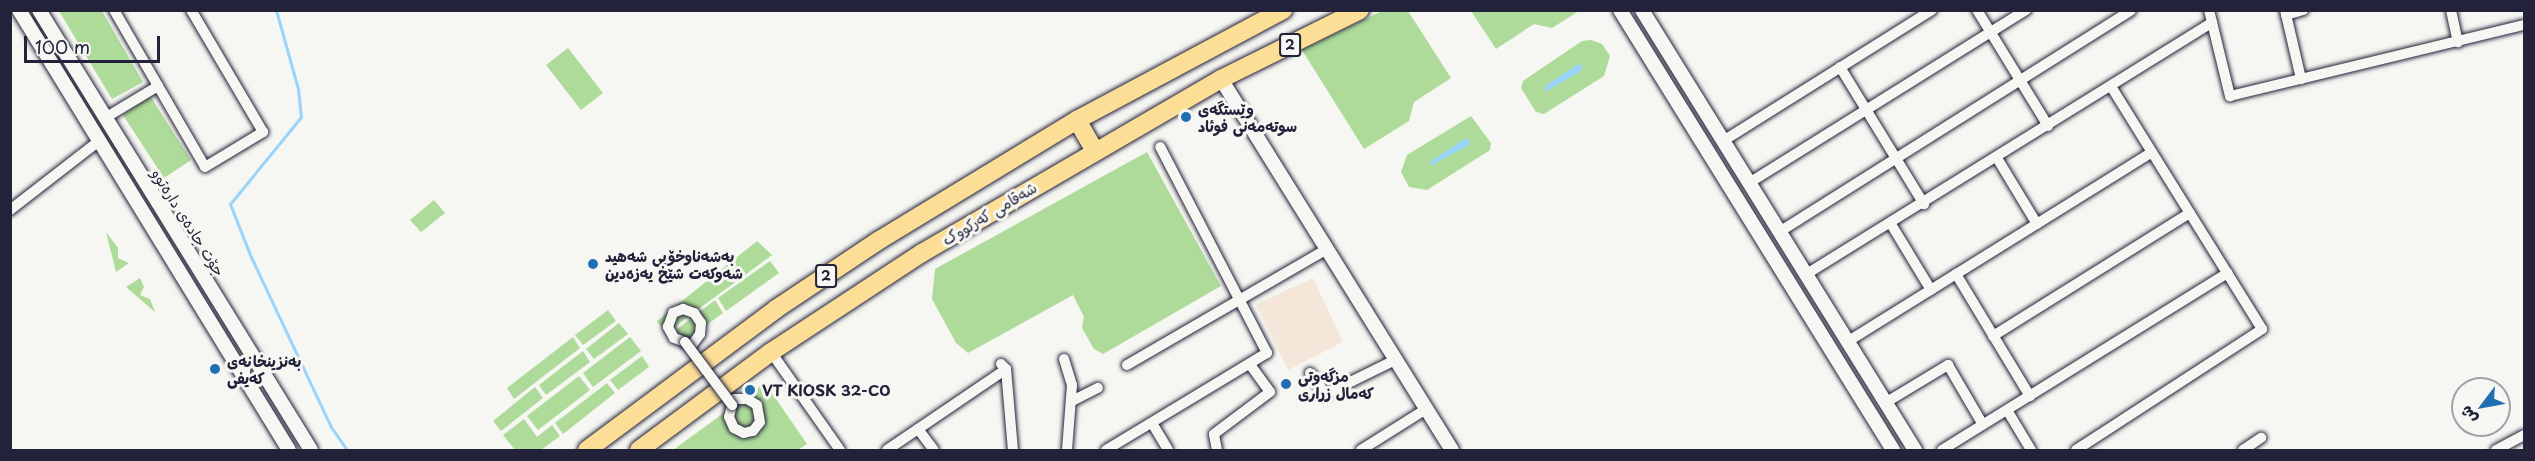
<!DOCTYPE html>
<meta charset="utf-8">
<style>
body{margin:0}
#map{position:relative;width:2535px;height:461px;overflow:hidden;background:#f6f6f2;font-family:"Playpen Sans","Playpen Sans Arabic",sans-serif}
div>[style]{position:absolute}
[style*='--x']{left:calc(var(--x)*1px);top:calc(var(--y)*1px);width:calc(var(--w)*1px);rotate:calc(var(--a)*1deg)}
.built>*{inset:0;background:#f4e7d9}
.green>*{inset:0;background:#aedb99}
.water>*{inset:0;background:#9bd4fb}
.stream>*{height:3px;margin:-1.5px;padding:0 1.5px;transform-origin:1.5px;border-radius:1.5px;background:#9bd4fb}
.roads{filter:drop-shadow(0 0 2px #22223b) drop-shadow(0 0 2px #22223b)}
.street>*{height:10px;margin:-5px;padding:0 5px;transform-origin:5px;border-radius:5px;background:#f6f6f2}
.secondary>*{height:14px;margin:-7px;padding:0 7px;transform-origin:7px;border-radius:7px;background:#f6f6f2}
.highway>*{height:18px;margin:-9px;padding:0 9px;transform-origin:9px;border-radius:9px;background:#fcde96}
.bridges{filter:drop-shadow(0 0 2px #22223b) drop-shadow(0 0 2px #22223b)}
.street-bridge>*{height:10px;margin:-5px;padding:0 5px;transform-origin:5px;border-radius:5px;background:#f6f6f2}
.dots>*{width:16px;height:16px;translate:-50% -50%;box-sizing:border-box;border:3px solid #f6f6f2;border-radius:50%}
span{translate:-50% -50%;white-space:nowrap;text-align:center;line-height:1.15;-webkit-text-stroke:6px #f6f6f2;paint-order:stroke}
.shield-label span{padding:2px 4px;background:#f6f6f2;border:2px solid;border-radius:4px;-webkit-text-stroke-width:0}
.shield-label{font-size:14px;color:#22223b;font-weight:700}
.poi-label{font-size:15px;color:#22223b;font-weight:700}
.left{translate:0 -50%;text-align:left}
.street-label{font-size:15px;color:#22223b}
.frame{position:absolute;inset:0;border:12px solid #22223b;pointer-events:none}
.north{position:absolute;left:2451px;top:377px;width:60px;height:60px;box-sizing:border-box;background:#f6f6f2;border:2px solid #a1a1a9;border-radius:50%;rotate:238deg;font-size:16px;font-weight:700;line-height:24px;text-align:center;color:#22223b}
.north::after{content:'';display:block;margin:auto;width:21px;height:27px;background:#1f6fb2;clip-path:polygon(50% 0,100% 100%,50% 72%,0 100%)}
.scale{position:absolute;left:24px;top:36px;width:136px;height:27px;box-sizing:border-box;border:3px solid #22223b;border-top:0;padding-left:8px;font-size:18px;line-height:21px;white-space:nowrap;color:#22223b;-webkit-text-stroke:4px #f6f6f2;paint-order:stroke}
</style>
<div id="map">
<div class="built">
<div style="clip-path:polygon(1313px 278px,1343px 342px,1288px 370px,1256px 304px)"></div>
</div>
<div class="green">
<div style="clip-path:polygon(59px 11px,102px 11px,143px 82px,112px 99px)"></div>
<div style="clip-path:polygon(1382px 11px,1408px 11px,1451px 78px,1414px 102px,1409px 121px,1364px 149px,1302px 50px)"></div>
<div style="clip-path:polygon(1471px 11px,1579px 11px,1552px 28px,1534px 24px,1496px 49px)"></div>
<div style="clip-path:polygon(1591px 40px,1602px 44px,1610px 56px,1604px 76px,1544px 114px,1536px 112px,1521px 88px,1523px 81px,1582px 41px)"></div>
<div style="clip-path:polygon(568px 48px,603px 93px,581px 110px,546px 65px)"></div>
<div style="clip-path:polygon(150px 96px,191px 160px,164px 178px,123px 115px)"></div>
<div style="clip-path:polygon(1471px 116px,1491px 143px,1490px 150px,1427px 190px,1409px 187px,1401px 172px,1407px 155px)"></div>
<div style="clip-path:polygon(1147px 152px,1221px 286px,1103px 354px,1094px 349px,1082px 328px,1084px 317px,1073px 295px,968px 353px,956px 343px,932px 299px,935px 269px)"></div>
<div style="clip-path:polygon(434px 200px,445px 213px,421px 232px,410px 220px)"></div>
<div style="clip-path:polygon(106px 232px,118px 248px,118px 258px,129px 263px,116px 272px)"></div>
<div style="clip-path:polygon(757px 241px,772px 255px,666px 333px,657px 321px)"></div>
<div style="clip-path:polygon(770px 261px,779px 273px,726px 311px,718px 298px)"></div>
<div style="clip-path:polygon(140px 278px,144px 287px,140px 295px,150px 299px,155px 312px,126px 287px)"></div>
<div style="clip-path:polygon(715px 300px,723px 313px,679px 345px,671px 334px)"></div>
<div style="clip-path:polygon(608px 310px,616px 321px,583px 345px,575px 335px)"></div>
<div style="clip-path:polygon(619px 323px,628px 334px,594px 359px,586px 349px)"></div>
<div style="clip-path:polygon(573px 337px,580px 348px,514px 399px,507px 388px)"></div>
<div style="clip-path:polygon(630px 337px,641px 351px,593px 387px,583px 373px)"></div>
<div style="clip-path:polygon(583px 351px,590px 362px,546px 395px,539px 385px)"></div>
<div style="clip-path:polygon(642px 356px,649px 367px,618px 390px,610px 380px)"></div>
<div style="clip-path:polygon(579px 376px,590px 390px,538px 430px,527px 416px)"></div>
<div style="clip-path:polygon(607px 383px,615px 393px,563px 434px,555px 423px)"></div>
<div style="clip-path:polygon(765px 383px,807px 444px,798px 450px,673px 450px)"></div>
<div style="clip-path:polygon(535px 387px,543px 398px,501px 431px,493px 421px)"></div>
<div style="clip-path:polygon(524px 419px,537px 437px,552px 425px,560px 436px,541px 450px,515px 450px,503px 435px)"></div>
</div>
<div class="water">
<div style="clip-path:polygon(1577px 65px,1583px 65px,1581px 71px,1545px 92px,1545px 86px)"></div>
<div style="clip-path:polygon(1465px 139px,1470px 140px,1469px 145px,1430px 166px,1431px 161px)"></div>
</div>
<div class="stream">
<div style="--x:276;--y:10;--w:82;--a:74.4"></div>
<div style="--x:298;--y:89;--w:28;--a:84"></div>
<div style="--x:301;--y:117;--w:112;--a:129.2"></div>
<div style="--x:230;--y:204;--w:57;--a:68.4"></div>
<div style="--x:251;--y:257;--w:188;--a:64.8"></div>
<div style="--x:331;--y:427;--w:28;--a:55"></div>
</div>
<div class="roads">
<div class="street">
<div style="--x:114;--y:10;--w:181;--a:59.9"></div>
<div style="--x:205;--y:167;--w:68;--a:-31.1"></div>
<div style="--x:263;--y:132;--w:142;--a:-120.5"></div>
<div style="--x:1977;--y:10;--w:136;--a:58.5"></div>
<div style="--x:2209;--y:10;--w:89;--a:76.3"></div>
<div style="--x:2230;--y:96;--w:302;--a:-13.6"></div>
<div style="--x:2285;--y:10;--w:71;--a:76.9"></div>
<div style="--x:2451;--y:10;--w:33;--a:78"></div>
<div style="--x:2286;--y:15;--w:18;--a:-16"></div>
<div style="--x:1840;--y:67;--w:161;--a:58.5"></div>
<div style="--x:105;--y:118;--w:62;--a:-31.1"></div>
<div style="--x:1723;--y:141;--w:247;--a:-32.1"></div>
<div style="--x:1997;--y:158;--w:77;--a:58.8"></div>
<div style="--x:1749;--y:183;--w:327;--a:-32"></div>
<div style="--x:10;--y:210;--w:113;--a:-37.8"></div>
<div style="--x:1891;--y:224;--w:77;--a:58.8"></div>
<div style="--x:1779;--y:232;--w:416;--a:-32.2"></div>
<div style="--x:1956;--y:274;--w:143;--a:58.8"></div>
<div style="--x:1805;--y:275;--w:479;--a:-31.8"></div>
<div style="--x:1993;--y:336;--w:232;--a:-32"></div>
<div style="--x:685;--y:342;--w:12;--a:-160"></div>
<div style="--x:674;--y:338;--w:13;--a:-119"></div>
<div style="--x:668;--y:327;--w:15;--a:-70"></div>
<div style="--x:673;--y:313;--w:11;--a:-22"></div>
<div style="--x:683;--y:309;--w:12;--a:20"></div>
<div style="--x:694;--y:313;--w:12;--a:55"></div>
<div style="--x:701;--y:323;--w:11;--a:95"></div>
<div style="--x:700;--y:334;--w:14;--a:126"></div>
<div style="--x:1847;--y:342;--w:359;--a:-31.9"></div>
<div style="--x:771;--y:352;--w:120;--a:54.9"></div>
<div style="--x:1064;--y:359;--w:27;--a:73"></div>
<div style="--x:1072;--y:385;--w:65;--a:94.4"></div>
<div style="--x:1001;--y:364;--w:7;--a:45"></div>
<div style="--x:1006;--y:369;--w:81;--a:85.1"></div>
<div style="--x:1127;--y:365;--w:231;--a:-30.1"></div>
<div style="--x:1310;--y:373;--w:26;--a:53"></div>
<div style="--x:1326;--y:394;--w:77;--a:-26.2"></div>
<div style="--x:1072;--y:401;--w:29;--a:-27"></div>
<div style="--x:1885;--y:403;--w:74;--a:-31.1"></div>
<div style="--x:1948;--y:365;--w:69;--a:59.7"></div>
<div style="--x:732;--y:405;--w:12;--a:104"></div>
<div style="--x:729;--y:417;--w:12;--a:66"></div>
<div style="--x:734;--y:428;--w:11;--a:27"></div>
<div style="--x:744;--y:433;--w:9;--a:-13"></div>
<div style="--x:753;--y:431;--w:11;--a:-52"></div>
<div style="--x:760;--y:422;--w:17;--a:-100"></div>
<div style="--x:757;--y:405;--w:12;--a:-149"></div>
<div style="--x:747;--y:399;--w:13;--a:180"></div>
<div style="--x:2007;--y:410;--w:47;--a:59"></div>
<div style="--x:1152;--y:423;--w:31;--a:59"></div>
<div style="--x:918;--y:429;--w:26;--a:53"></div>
<div style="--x:887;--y:450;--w:144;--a:-34.2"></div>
<div style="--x:1106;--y:450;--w:188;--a:-31.1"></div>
<div style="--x:1267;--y:353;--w:232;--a:-117.4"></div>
<div style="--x:1217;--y:450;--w:16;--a:-101"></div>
<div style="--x:1214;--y:434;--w:70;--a:-36.9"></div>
<div style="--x:1270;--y:392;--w:34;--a:-126"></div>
<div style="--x:1361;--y:450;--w:77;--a:-32.2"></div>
<div style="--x:1942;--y:450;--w:336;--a:-31.8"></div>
<div style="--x:2076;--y:450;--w:222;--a:-33"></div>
<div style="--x:2262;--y:329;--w:286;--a:-121.9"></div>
<div style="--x:2243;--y:450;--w:22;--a:-34"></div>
<div style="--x:2496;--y:450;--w:32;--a:-28"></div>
</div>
<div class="secondary">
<div style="--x:19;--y:10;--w:516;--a:58.47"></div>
<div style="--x:39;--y:10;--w:517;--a:58.28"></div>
<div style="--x:1620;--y:10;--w:518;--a:58.18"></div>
<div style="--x:1642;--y:10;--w:518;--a:58.18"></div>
<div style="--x:1221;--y:79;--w:437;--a:58.1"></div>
</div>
<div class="highway">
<div style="--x:1077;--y:120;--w:34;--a:60"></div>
<div style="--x:587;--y:450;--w:236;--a:-36.7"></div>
<div style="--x:776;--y:309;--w:123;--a:-33.7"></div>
<div style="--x:878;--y:241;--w:233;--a:-31.3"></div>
<div style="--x:1077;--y:120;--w:234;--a:-28.1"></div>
<div style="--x:639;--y:450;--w:164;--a:-36.6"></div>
<div style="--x:771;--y:352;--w:181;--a:-33.3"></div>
<div style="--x:922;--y:253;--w:346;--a:-30.2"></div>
<div style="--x:1221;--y:79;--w:155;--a:-26.4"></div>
</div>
</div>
<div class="bridges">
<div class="street-bridge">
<div style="--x:685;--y:342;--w:79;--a:53.3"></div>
</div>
</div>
<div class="dots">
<div style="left:1186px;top:117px;background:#1f6fb2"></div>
<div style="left:593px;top:264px;background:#1f6fb2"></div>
<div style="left:215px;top:369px;background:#1f6fb2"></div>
<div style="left:1286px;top:384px;background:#1f6fb2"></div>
<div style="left:750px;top:390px;background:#1f6fb2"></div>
</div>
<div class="shield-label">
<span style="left:1290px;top:45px">2</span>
<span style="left:826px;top:276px">2</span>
</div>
<div class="poi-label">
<span class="left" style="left:1198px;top:117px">وێستگەی<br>سوتەمەنی فوئاد</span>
<span class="left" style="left:605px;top:264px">بەشەناوخۆیی شەهید<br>شەوکەت شێخ یەزەدین</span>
<span class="left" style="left:227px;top:369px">بەنزینخانەی<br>کەیفی</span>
<span class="left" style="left:1298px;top:384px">مزگەوتی<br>کەمال زراری</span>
<span class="left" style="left:762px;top:390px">VT KIOSK 32-C0</span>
</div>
<div class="street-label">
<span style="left:989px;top:213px;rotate:-31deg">شەقامی کەرکووک</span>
<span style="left:189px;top:222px;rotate:58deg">جۆت جادەی دارەتوو</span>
</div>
<div class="frame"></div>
<div class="north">ش</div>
<div class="scale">100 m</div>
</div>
